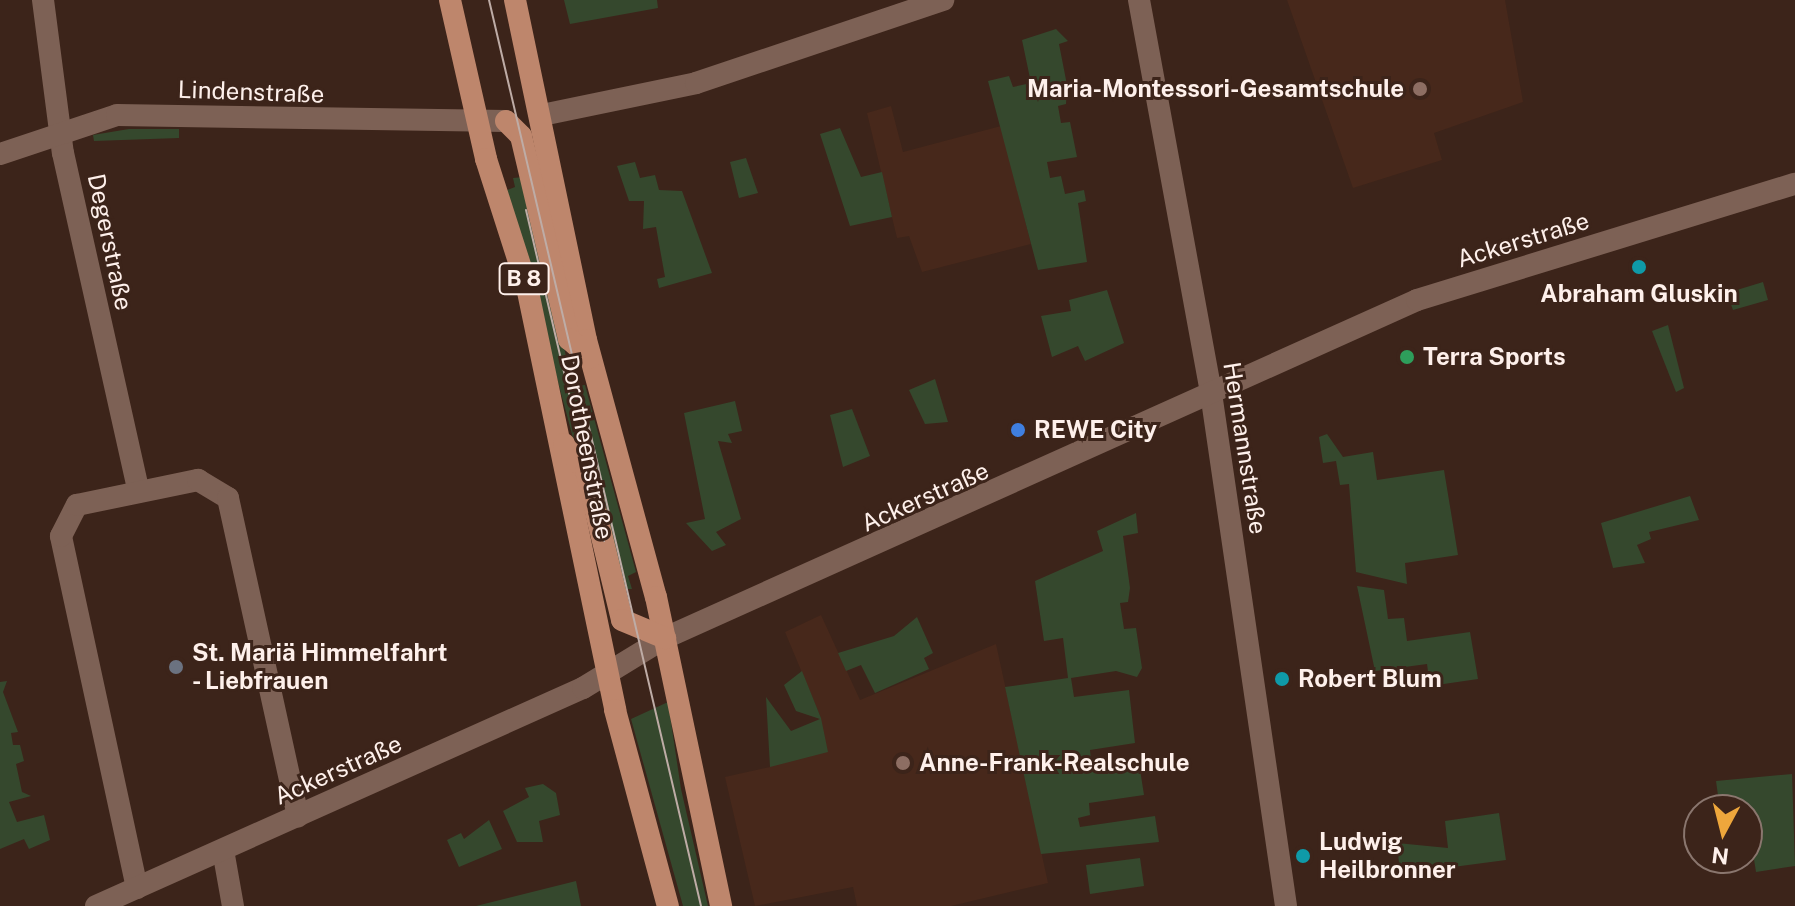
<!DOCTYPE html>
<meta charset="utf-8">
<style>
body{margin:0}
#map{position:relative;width:1795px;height:906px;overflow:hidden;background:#3c241a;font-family:"Public Sans",sans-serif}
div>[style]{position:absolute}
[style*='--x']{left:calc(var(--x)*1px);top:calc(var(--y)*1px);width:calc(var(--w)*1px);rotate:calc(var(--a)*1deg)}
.built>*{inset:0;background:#47281b}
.green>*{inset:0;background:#35482d}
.minor>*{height:22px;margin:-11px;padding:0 11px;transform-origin:11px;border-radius:11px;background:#7d6155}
.primary>*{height:22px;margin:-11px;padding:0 11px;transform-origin:11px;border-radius:11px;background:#be866c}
.tram>*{height:2px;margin:-1px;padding:0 1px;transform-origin:1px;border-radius:1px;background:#beaca6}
.dots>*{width:22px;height:22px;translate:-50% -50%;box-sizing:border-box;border:4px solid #3c241a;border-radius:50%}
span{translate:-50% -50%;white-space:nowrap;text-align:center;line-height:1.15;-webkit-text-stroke:6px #3c241a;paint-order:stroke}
.shield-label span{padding:2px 6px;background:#3c241a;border:2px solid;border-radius:6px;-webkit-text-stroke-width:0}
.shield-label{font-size:22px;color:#fef0eb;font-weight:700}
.poi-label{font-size:24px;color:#fef0eb;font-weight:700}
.right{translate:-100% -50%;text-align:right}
.left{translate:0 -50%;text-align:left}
.street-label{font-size:24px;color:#fef0eb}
.north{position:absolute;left:1683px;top:794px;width:80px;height:80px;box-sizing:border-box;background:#3c241a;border:2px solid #8a766e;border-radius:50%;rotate:187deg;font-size:22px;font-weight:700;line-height:32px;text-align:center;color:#fef0eb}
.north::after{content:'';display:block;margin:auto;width:28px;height:36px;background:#eea73c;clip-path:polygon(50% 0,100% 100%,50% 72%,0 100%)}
</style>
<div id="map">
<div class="built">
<div style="clip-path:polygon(1287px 0,1505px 0,1523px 102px,1434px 133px,1442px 160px,1353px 188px)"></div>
<div style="clip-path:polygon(891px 106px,903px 152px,1001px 126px,1031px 244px,922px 272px,909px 236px,897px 238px,867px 113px)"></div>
<div style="clip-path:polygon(821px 615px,860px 700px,996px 644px,1048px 883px,951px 906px,857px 906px,853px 887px,755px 906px,725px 777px,770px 767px,821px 718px,785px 632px)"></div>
</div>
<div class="green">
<div style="clip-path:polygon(564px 0,657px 0,658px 8px,570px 24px)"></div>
<div style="clip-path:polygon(1056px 29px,1068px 41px,1059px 44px,1067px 85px,1066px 104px,1058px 106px,1061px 123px,1070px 122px,1077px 157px,1047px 162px,1050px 178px,1061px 176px,1065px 194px,1084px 190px,1086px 201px,1078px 203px,1087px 262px,1038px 270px,988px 81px,1009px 76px,1013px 87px,1031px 83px,1022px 40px)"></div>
<div style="clip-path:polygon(840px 128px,861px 177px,882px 172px,892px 217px,850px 226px,820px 134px)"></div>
<div style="clip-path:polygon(129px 129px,179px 129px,179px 138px,94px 141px,93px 135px)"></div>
<div style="clip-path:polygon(746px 158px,758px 193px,739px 198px,730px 162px)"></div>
<div style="clip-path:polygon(635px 162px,640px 178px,655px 175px,659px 190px,682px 191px,712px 273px,659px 288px,657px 279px,665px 277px,656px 227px,643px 229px,644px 201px,629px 201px,617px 166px)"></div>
<div style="clip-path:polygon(524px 177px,573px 386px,585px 385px,636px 572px,628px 576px,632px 589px,620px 589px,585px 441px,574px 442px,507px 190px,515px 187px,513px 178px)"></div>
<div style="clip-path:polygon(1763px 282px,1768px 300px,1733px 310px,1727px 293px)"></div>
<div style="clip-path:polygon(1107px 290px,1124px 343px,1085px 361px,1078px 346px,1052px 357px,1041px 316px,1071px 311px,1069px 300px)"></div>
<div style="clip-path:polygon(1668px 325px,1684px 388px,1676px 392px,1652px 331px)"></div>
<div style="clip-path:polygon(935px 379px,948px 422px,925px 424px,909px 390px)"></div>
<div style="clip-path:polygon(735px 401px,742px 431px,728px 434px,732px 443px,718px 441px,741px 519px,716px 532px,726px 545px,712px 551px,686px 523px,705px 519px,684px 413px)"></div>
<div style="clip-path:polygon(852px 409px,870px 456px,843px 467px,830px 415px)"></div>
<div style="clip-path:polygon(1327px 434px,1343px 457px,1373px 452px,1377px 480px,1444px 470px,1458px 555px,1405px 563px,1407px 584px,1356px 572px,1349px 484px,1340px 485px,1336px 461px,1323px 463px,1319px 437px)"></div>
<div style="clip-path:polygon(1690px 496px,1699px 520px,1649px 532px,1651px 539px,1637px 545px,1645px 563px,1613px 568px,1601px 523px)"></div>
<div style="clip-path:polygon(1136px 513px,1138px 533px,1123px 536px,1130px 588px,1128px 602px,1120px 603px,1124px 629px,1136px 628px,1142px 668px,1137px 677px,1116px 671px,1071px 678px,1074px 697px,1129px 690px,1135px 743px,1090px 750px,1092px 769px,1139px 763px,1144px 795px,1089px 803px,1090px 815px,1078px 818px,1080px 827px,1155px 816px,1159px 842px,1041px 854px,1005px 687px,1068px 678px,1063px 638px,1044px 641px,1035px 581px,1103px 551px,1097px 531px)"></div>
<div style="clip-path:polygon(1357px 586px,1384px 590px,1388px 619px,1404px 618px,1407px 641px,1470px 632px,1478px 679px,1430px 686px,1427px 664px,1375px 671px)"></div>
<div style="clip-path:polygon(917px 617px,933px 653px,924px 658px,929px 669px,875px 693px,861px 665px,846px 671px,838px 653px,894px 636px)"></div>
<div style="clip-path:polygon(802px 671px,821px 718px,828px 752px,770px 767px,766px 697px,791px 731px,820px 719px,796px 711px,784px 685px)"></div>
<div style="clip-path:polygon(7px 681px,3px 692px,18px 732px,11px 733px,13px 745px,20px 745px,24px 761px,16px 764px,22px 792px,31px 796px,9px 802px,17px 822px,44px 815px,50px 840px,29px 849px,24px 839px,0 849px,0 682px)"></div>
<div style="clip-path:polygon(668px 702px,681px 789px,708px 906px,683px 906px,631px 719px)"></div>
<div style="clip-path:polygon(1792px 774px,1795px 866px,1756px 872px,1753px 853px,1747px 853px,1747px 810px,1720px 810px,1716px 781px)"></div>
<div style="clip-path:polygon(543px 784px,556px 793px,560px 815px,539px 821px,543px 842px,517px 842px,503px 811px,529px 797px,525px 788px)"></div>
<div style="clip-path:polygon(1499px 813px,1506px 860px,1400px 874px,1397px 843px,1448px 848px,1445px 821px)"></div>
<div style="clip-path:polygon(489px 820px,502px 849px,459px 867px,447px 840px,461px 833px,464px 839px)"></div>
<div style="clip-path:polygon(1140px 858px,1144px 886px,1090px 894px,1086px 865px)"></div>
<div style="clip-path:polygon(576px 881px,581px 906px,476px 906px)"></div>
</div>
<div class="minor">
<div style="--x:43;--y:0;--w:154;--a:82.6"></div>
<div style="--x:63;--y:153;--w:347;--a:77.4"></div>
<div style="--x:1139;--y:0;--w:400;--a:79.6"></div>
<div style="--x:1211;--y:393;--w:518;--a:81.68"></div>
<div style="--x:542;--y:115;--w:157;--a:-11.7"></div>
<div style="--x:696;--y:83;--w:261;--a:-18.6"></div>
<div style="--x:0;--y:154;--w:123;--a:-18.4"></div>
<div style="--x:117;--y:115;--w:389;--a:0.9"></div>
<div style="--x:223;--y:850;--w:57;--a:79.9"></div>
<div style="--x:137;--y:888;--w:360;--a:-102.2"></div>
<div style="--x:61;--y:536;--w:35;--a:-63"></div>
<div style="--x:77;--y:505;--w:124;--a:-11.7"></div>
<div style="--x:198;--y:480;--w:35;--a:31"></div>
<div style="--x:228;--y:498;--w:326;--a:77.6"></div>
<div style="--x:96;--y:906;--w:534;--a:-24.12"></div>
<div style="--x:583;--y:688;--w:96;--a:-31.4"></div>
<div style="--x:665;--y:638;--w:824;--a:-24.2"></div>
<div style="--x:1417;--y:300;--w:395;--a:-17.1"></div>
</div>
<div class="primary">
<div style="--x:450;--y:0;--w:163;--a:77.2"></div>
<div style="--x:486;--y:159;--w:134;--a:72.2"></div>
<div style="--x:527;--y:287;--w:432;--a:78.2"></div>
<div style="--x:615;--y:710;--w:203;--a:74.9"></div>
<div style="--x:515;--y:0;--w:347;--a:78.2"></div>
<div style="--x:586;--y:340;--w:266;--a:74.8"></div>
<div style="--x:656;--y:597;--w:316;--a:78.1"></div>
<div style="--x:506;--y:121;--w:21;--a:45"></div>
<div style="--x:521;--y:136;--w:209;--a:76.7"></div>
<div style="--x:569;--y:339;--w:28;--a:41"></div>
<div style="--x:564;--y:444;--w:35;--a:51"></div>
<div style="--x:586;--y:471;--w:153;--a:76.4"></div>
<div style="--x:622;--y:620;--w:47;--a:22.7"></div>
</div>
<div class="tram">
<div style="--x:489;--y:0;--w:930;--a:76.83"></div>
<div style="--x:526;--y:210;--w:189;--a:76.8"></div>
<div style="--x:579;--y:436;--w:108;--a:76.6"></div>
</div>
<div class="dots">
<div style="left:1420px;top:89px;background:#8d6e63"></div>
<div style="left:1639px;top:267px;background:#0f9aa8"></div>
<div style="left:1407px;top:357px;background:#2e9e5b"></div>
<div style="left:1018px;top:430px;background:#3f7fe0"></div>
<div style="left:176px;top:667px;background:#6b7280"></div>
<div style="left:1282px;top:679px;background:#0f9aa8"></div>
<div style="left:903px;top:763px;background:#8d6e63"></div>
<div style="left:1303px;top:856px;background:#0f9aa8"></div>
</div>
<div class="shield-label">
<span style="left:524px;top:279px">B 8</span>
</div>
<div class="poi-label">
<span class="right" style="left:1404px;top:89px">Maria-Montessori-Gesamtschule</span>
<span style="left:1639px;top:294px">Abraham Gluskin</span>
<span class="left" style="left:1423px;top:357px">Terra Sports</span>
<span class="left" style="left:1034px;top:430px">REWE City</span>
<span class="left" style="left:192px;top:667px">St. Mariä Himmelfahrt<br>- Liebfrauen</span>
<span class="left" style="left:1298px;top:679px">Robert Blum</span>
<span class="left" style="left:919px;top:763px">Anne-Frank-Realschule</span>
<span class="left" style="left:1319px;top:856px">Ludwig<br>Heilbronner</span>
</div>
<div class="street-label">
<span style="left:251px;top:92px;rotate:2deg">Lindenstraße</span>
<span style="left:1523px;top:240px;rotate:-17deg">Ackerstraße</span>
<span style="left:110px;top:242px;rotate:78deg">Degerstraße</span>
<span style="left:587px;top:447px;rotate:79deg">Dorotheenstraße</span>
<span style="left:1245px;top:448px;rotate:81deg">Hermannstraße</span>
<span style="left:925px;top:497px;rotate:-24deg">Ackerstraße</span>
<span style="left:338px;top:770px;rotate:-24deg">Ackerstraße</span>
</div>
<div class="north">N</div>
</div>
